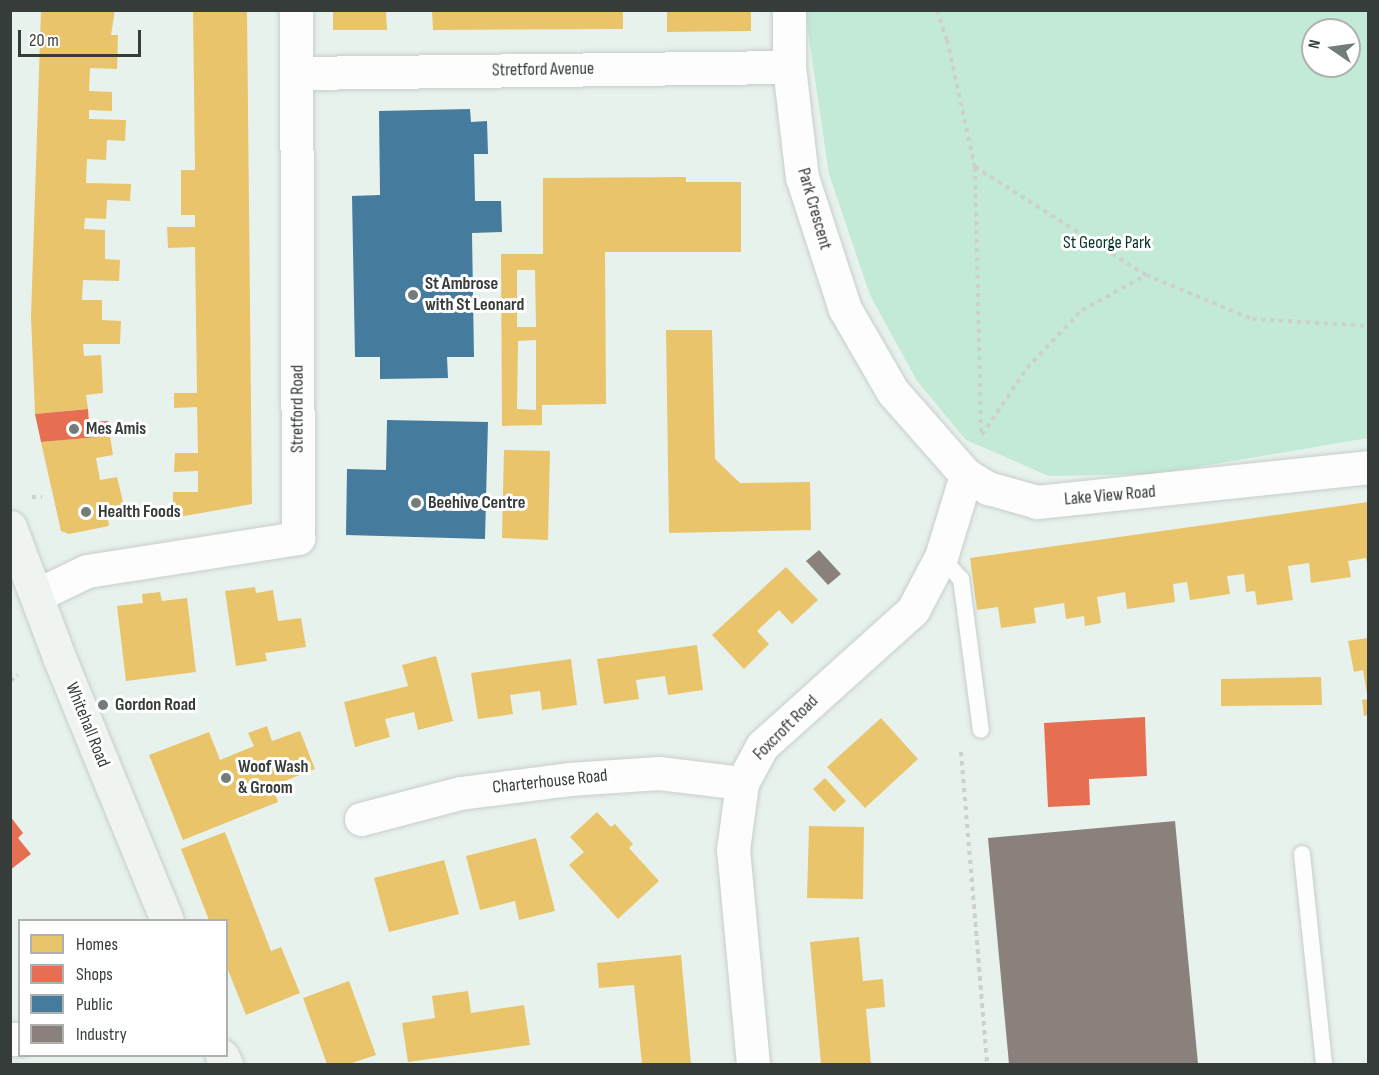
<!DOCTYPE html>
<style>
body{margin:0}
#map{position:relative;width:1379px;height:1075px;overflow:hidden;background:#e8f2ed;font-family:"Sofia Sans Condensed",sans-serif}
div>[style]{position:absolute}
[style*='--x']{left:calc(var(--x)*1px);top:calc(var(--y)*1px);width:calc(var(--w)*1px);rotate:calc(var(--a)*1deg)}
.green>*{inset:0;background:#c2ead7}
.homes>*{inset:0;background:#e9c46a}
.shops>*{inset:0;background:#e76f51}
.public>*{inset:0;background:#457b9d}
.industry>*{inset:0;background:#8a817c}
.path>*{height:4px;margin-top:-2px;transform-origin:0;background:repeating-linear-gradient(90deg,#cdd0cf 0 4.5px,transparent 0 9px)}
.roads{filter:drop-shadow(0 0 2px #c7ceca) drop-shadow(0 0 2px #c7ceca)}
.lane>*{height:16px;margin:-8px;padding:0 8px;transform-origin:8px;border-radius:8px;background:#fcfdfc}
.street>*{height:33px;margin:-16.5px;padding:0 16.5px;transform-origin:16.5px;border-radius:16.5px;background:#fcfdfc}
.secondary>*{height:33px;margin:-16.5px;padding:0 16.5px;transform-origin:16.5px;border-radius:16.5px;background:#eff4f1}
.dots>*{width:16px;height:16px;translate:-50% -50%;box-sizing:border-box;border:3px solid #fff;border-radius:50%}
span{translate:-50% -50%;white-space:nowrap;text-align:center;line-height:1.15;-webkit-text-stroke:6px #fff;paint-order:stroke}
.street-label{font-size:18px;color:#363c39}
.park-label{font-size:18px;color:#053625}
.poi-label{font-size:18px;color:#363c39;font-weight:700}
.left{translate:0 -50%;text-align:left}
.frame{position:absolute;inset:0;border:12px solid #363c39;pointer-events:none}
.legend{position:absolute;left:18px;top:919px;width:210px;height:138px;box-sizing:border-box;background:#fff;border:2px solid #afb1b0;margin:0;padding:8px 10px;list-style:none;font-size:18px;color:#363c39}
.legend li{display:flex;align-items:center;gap:12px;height:30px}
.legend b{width:30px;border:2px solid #afb1b0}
.north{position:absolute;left:1301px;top:18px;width:60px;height:60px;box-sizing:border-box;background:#fff;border:2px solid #afb1b0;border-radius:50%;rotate:283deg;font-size:16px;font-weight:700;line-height:24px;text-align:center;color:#363c39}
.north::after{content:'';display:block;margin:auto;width:21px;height:27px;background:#747c78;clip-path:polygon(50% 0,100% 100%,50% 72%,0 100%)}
.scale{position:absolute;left:18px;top:30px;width:123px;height:27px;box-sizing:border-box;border:3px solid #363c39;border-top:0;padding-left:8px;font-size:18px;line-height:21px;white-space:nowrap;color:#363c39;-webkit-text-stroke:4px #fff;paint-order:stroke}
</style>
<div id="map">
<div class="green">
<div style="clip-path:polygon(evenodd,805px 11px,1368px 11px,1368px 438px,1156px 474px,1049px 476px,966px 440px,917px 381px,870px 295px,829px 174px,805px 11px,1313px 30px,1349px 30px,1349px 66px,1313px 66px,1313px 30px)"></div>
</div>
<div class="homes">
<div style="clip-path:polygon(41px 10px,115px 10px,111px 35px,118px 35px,117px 69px,90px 68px,89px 91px,112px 92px,112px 111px,89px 110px,89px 119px,126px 120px,125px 141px,107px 140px,106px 160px,87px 159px,86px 183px,131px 184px,130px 201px,107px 200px,106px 219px,85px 218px,84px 229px,105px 230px,105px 259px,120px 260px,119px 281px,83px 280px,82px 300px,102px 300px,102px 320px,121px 321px,120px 344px,83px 344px,84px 356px,101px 355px,103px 393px,86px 395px,88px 409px,35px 414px,31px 317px)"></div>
<div style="clip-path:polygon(193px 10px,247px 10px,252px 504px,173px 518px,173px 492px,198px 492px,198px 471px,174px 472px,175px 453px,198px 453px,197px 407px,174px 408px,174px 393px,197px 393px,195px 247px,168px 248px,167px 227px,195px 227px,195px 215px,181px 215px,181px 170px,195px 170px)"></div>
<div style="clip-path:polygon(333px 10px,386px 10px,387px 30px,333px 30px)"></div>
<div style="clip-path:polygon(432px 10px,623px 10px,623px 29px,433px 30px)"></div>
<div style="clip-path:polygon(667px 10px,751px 10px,751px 31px,667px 32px)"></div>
<div style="clip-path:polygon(evenodd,686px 177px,686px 182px,741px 182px,741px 252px,605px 252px,606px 404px,542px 405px,542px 425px,502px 426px,501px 254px,543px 254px,543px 178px,686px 177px,517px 270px,535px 270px,536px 327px,517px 327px,517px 270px,686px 177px,536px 340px,536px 410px,517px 409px,518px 341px,536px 340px)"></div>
<div style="clip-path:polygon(666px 330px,712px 330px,715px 459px,740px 483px,810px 482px,811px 530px,669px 533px)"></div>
<div style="clip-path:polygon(110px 436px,113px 455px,96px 458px,100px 480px,117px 477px,125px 510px,107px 514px,109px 526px,69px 534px,61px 531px,41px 442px)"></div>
<div style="clip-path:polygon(504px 450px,550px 451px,548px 540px,502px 538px)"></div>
<div style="clip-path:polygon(1368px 502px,1368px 570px,1366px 558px,1348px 561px,1351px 577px,1311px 583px,1309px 563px,1288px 566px,1293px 600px,1257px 605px,1255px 591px,1246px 592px,1244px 574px,1227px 576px,1230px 594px,1190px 600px,1187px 582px,1173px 584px,1175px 602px,1127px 609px,1125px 592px,1097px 597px,1101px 623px,1085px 626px,1084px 616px,1066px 619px,1064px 603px,1034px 608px,1036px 623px,1001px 628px,998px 607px,977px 610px,970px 558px)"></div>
<div style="clip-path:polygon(786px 567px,818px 600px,792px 624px,779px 610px,757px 631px,769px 644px,744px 669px,712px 635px)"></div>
<div style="clip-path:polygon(255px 587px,256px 593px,273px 590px,278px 621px,301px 618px,306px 647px,265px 653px,267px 661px,236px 666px,225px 591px)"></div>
<div style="clip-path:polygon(160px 592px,162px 601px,187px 598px,196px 672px,126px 681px,117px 606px,143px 603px,142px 594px)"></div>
<div style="clip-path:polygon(1368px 638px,1368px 694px,1367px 694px,1363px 670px,1354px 672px,1348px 641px)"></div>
<div style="clip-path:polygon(697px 645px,703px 690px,668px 695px,665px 676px,636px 680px,639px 699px,604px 704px,597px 659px)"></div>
<div style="clip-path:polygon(436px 656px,453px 721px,418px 730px,414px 712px,385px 719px,390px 737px,355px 747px,344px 702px,408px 686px,402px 665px)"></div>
<div style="clip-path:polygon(571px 659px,577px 705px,542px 710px,540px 691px,510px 695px,513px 714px,478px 719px,471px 673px)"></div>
<div style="clip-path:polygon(1321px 677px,1322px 705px,1221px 706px,1221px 679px)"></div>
<div style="clip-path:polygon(1368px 699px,1368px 715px,1364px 716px,1362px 700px)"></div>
<div style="clip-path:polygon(881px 718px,918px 759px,865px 808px,827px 767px)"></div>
<div style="clip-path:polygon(267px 726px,272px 741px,300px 731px,315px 769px,272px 786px,278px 802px,183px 840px,149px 755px,209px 732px,220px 760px,254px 746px,248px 733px)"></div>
<div style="clip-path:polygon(825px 778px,846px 801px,834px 812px,813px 789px)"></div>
<div style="clip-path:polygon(597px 812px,611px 827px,615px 824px,633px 844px,629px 848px,659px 881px,618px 919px,569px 865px,584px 852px,570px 837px)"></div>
<div style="clip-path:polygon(809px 826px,864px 827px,863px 899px,807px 898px)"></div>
<div style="clip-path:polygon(225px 832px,271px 951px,281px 947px,300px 993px,246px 1015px,226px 965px,226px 920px,209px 920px,181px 849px)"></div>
<div style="clip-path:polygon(536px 838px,555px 911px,519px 920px,515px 901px,480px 910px,466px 856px)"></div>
<div style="clip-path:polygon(444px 860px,459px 914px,389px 932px,374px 878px)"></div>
<div style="clip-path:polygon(859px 937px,863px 981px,883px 979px,885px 1007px,866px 1009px,871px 1064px,821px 1064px,810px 942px)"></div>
<div style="clip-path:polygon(681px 955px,691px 1064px,642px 1064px,634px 985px,599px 988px,597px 963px)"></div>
<div style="clip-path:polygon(349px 981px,376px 1055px,349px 1064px,327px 1064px,303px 998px)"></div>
<div style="clip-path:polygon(468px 991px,471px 1013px,524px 1005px,530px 1045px,408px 1062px,402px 1023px,435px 1018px,432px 996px)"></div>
</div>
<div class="shops">
<div style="clip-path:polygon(88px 409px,89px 422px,108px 421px,110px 436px,41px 442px,35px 414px)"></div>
<div style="clip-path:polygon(1145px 717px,1147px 776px,1089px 779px,1090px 805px,1048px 807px,1044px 723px)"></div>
<div style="clip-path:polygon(10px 816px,23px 833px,18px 838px,31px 854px,10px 870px)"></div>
</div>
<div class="public">
<div style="clip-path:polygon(470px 109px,471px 122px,487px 121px,488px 154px,474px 154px,475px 201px,501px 201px,502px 232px,472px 233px,474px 357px,447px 357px,448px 378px,380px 379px,380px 357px,355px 357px,352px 196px,380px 195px,379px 111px)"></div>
<div style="clip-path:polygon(387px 420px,488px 422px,485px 539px,346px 535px,347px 469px,386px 470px)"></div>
</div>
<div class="industry">
<div style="clip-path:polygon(819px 550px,841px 574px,828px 585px,806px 561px)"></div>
<div style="clip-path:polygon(1175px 821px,1198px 1064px,1009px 1064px,988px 838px)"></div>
</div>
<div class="path">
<div style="--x:937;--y:10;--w:32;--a:72"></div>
<div style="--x:947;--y:40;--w:130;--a:77.6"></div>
<div style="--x:975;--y:167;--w:202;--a:32.3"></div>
<div style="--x:1146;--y:275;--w:115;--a:22.5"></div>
<div style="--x:1252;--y:319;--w:116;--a:3.5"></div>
<div style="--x:975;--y:167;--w:265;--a:88.7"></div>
<div style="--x:982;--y:435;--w:81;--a:-56.1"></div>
<div style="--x:1027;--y:368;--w:80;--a:-46.5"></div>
<div style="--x:1082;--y:310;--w:73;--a:-28.7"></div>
<div style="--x:32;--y:497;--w:10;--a:0"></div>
<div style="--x:10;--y:681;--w:10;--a:-37"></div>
<div style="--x:961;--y:752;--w:313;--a:85.2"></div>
</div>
<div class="roads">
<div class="lane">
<div style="--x:941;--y:557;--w:30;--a:48"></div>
<div style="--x:961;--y:579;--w:152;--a:82.5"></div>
<div style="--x:1302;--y:854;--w:211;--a:84"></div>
</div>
<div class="street">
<div style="--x:789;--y:10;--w:57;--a:90"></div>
<div style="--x:789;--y:67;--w:111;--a:83.3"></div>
<div style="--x:802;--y:177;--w:139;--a:72"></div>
<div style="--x:845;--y:309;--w:96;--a:60"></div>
<div style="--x:893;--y:392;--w:111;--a:48.7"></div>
<div style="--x:966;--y:475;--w:26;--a:31"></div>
<div style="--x:988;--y:488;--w:51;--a:15.9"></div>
<div style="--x:1037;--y:502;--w:333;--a:-6"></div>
<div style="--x:297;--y:73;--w:492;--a:-0.7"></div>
<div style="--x:37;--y:595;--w:55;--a:-25.6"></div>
<div style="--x:87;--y:571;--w:214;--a:-8.9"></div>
<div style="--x:298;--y:538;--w:528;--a:-90.22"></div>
<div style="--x:361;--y:819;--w:102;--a:-14.7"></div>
<div style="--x:460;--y:793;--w:110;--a:-7.3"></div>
<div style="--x:569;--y:779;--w:90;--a:-3.8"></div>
<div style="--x:659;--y:773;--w:84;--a:6.9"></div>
<div style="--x:10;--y:1039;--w:10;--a:0"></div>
<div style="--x:753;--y:1064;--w:215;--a:-95.3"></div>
<div style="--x:733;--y:850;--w:68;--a:-82.3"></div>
<div style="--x:742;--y:783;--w:42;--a:-61.6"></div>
<div style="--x:762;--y:746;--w:203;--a:-42"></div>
<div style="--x:913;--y:610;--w:60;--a:-62.2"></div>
<div style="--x:941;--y:557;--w:86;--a:-73"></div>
</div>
<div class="secondary">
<div style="--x:10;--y:527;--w:139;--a:69.3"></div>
<div style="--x:59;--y:657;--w:284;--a:67.7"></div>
<div style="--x:222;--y:1056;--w:9;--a:63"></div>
</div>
</div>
<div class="dots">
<div style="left:413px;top:295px;background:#747c78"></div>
<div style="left:74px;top:429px;background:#747c78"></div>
<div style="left:416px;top:503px;background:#747c78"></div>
<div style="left:86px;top:512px;background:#747c78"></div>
<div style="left:103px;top:705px;background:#747c78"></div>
<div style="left:226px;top:778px;background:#747c78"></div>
</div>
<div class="street-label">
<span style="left:543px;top:70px;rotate:-1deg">Stretford Avenue</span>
<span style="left:814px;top:209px;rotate:74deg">Park Crescent</span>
<span style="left:298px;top:409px;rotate:-90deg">Stretford Road</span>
<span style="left:1110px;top:496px;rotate:-5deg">Lake View Road</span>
<span style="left:87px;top:725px;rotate:68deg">Whitehall Road</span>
<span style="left:786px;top:728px;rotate:-45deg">Foxcroft Road</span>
<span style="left:550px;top:782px;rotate:-6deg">Charterhouse Road</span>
</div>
<div class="park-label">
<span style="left:1107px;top:243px">St George Park</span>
</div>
<div class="poi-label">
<span class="left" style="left:425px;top:295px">St Ambrose<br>with St Leonard</span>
<span class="left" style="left:86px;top:429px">Mes Amis</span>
<span class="left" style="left:428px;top:503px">Beehive Centre</span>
<span class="left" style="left:98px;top:512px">Health Foods</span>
<span class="left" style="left:115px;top:705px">Gordon Road</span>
<span class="left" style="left:238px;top:778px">Woof Wash<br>&amp; Groom</span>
</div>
<div class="frame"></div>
<ul class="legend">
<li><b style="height:16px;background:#e9c46a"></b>Homes</li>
<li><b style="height:16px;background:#e76f51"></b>Shops</li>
<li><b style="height:16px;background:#457b9d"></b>Public</li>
<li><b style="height:16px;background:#8a817c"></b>Industry</li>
</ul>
<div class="north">N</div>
<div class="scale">20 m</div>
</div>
